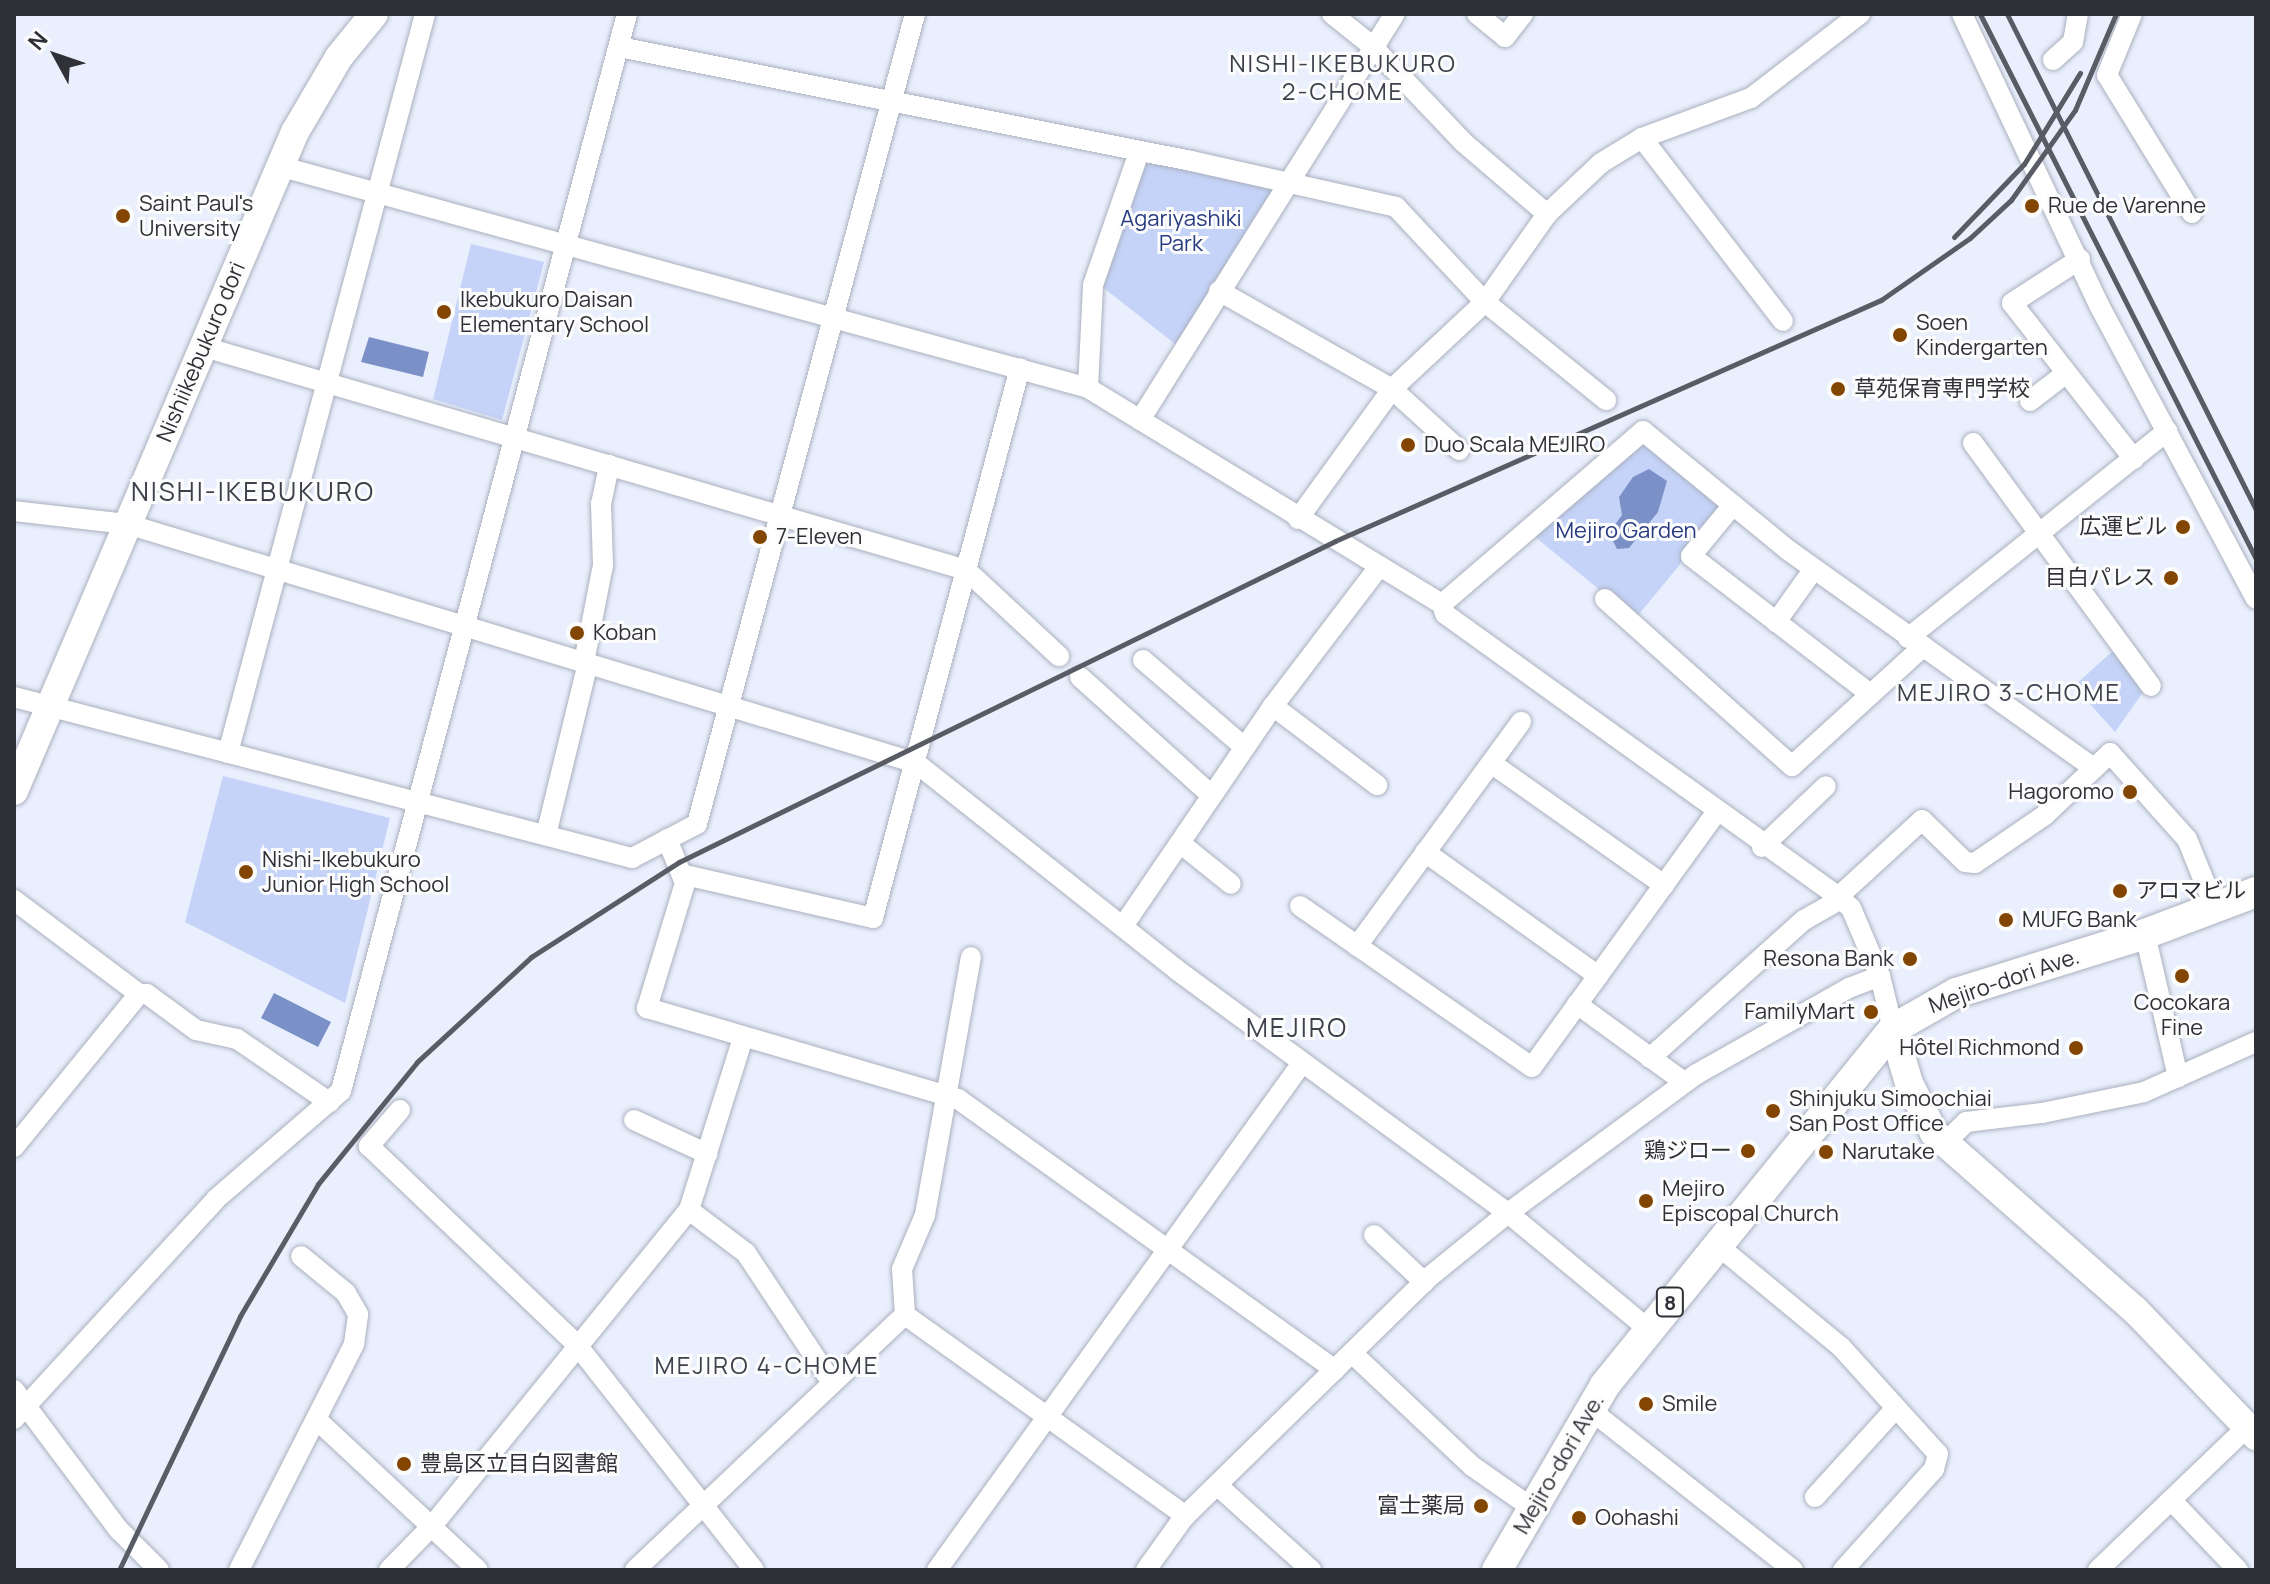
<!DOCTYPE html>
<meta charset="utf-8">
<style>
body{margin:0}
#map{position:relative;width:2270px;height:1584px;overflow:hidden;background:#e9effd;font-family:Manrope,"Noto Sans JP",sans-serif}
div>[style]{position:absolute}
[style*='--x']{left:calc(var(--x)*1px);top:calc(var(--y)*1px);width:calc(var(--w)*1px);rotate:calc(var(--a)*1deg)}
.green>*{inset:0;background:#c4d3f7}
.water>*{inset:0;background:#7b90c7}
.roads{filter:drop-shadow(0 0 2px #aab0bd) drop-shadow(0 0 2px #aab0bd)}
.street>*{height:20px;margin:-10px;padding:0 10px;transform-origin:10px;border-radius:10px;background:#fff}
.secondary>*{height:28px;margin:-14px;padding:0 14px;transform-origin:14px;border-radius:14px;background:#fff}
.primary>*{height:30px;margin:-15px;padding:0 15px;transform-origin:15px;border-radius:15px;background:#fff}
.rail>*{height:5px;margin:-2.5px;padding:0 2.5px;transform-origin:2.5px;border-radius:2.5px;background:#595c64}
.dots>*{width:22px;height:22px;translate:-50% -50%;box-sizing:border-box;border:4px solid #fcfcfc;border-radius:50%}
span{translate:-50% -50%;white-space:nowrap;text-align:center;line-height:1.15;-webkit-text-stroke:6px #fcfcfc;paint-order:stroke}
.shield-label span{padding:2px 6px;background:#fcfcfc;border:2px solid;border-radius:6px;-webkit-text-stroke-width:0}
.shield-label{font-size:20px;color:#2f3137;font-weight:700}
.poi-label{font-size:22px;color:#2f3137}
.left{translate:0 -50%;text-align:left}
.right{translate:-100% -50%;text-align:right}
.park-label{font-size:22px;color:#273b7f}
.street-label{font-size:22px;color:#2f3137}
.neighbourhood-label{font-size:24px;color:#3c414c;letter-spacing:2px}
.quarter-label{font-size:26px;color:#3c414c;letter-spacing:2px}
.frame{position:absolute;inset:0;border:16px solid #2f3137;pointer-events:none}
.north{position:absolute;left:16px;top:16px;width:80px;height:80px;-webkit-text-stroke:6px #fcfcfc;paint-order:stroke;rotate:310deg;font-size:22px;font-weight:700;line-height:32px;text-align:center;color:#2f3137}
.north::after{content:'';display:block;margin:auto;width:28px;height:36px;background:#2f3137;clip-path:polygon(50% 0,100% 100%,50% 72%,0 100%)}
</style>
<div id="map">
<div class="green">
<div style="clip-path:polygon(1144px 157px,1277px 184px,1179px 347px,1100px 285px)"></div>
<div style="clip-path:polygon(471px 244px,544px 262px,502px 420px,433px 399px)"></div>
<div style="clip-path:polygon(1645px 435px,1729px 505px,1635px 619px,1528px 531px)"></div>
<div style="clip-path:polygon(2116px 648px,2146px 688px,2115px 732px,2074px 686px)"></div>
<div style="clip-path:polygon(223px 776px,390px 818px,345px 1003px,185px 922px)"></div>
</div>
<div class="water">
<div style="clip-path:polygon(369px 337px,429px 352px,423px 377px,361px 362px)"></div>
<div style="clip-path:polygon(1649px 469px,1667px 481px,1658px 512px,1629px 548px,1617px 549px,1609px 533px,1622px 515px,1619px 497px,1633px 477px)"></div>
<div style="clip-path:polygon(274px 993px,331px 1022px,318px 1047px,261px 1018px)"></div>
</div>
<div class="roads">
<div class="street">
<div style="--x:1332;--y:14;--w:50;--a:38.5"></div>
<div style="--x:1371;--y:45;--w:134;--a:46.5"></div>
<div style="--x:1463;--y:142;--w:111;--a:40.6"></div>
<div style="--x:1477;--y:14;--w:36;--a:39"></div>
<div style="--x:1505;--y:37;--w:29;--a:-52"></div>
<div style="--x:1962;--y:14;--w:322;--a:64.8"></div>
<div style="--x:2099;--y:305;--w:333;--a:61.9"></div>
<div style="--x:2132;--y:14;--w:66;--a:112.3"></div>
<div style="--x:2107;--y:75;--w:162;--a:58.4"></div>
<div style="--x:619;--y:47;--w:583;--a:11.27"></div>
<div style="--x:1191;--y:161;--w:210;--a:12.6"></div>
<div style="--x:1396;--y:207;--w:130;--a:46.9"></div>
<div style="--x:1485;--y:302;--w:156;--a:39"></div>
<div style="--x:2053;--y:60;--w:27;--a:-42"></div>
<div style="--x:2073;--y:42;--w:28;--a:-80"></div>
<div style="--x:1642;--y:138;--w:231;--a:52.4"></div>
<div style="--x:279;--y:166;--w:839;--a:15.34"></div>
<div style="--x:1088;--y:388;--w:415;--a:31.4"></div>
<div style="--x:1442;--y:604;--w:10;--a:73"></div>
<div style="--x:1445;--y:614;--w:488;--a:35.7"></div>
<div style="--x:1841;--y:899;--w:13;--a:42"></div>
<div style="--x:1851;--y:908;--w:74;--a:66.9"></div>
<div style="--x:1880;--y:976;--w:55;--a:76.2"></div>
<div style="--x:2080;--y:259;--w:81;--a:147.1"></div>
<div style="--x:2012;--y:303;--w:198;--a:52"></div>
<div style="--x:1219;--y:291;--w:199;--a:29.5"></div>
<div style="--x:1392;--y:389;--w:91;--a:42.3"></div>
<div style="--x:204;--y:347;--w:794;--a:16.31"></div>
<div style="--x:966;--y:570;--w:127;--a:42.8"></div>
<div style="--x:1088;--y:388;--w:103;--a:-87.2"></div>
<div style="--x:1093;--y:285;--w:141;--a:-70.9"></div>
<div style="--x:2030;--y:401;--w:44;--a:-37.6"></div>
<div style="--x:1140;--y:420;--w:479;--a:-57.9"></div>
<div style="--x:1973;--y:443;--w:301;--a:53.8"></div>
<div style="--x:1733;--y:505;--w:66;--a:129.5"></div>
<div style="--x:1691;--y:556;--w:226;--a:37.6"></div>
<div style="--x:14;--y:511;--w:114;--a:6.6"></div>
<div style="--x:127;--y:524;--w:824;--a:16.85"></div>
<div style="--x:916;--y:763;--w:333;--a:38.4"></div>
<div style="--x:1177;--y:970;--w:411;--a:36.3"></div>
<div style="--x:1508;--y:1213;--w:182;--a:39.6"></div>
<div style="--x:1298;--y:519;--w:160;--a:-54.1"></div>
<div style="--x:1392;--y:389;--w:127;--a:-43.1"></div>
<div style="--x:1485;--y:302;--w:108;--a:-54.8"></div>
<div style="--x:1547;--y:214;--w:74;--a:-43.4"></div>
<div style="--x:1601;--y:163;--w:48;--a:-31.4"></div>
<div style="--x:1642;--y:138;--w:116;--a:-20.2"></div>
<div style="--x:1751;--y:98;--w:138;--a:-37.6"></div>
<div style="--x:1605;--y:599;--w:251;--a:41.8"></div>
<div style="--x:1792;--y:766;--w:178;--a:-42.3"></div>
<div style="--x:1442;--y:604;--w:265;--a:-40.7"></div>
<div style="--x:1643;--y:431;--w:188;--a:39.4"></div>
<div style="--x:1788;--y:550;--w:376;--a:35.5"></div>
<div style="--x:1776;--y:622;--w:65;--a:-54.4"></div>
<div style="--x:1908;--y:638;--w:332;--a:-38.6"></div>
<div style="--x:1143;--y:660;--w:133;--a:40.7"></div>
<div style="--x:584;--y:662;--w:99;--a:-78.9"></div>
<div style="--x:603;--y:565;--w:61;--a:-91.9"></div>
<div style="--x:601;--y:504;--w:40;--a:-78"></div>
<div style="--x:1080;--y:677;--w:176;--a:42"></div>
<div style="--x:14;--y:697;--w:639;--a:14.6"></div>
<div style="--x:632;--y:858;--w:73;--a:-27.6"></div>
<div style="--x:697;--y:824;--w:839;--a:-74.94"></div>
<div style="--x:1273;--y:706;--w:131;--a:37.2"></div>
<div style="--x:228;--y:753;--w:765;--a:-75.07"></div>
<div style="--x:1491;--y:763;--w:212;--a:35.2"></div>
<div style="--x:546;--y:835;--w:177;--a:-76.3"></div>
<div style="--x:667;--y:839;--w:48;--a:67.8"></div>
<div style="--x:685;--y:883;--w:131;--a:106.9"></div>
<div style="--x:647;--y:1008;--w:324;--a:16.3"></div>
<div style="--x:958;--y:1099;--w:464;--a:35.7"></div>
<div style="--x:1180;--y:843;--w:65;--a:38.8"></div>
<div style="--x:1762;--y:847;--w:88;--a:-43.6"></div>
<div style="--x:1425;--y:852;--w:213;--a:35.6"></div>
<div style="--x:685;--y:875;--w:193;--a:12.9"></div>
<div style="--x:873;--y:918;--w:569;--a:-75.04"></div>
<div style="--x:1838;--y:897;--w:114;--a:-42.5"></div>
<div style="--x:1922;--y:820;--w:60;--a:44.3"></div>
<div style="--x:1965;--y:862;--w:10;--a:6"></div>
<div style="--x:1975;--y:863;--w:85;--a:-34.4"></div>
<div style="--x:2045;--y:815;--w:90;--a:-43.6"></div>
<div style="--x:2110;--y:753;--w:115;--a:48.2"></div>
<div style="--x:2187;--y:839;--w:74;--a:67.9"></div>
<div style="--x:14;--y:900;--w:156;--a:36.9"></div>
<div style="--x:139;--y:994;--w:8;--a:0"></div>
<div style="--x:147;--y:994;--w:61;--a:36.3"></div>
<div style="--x:196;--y:1030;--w:42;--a:12.4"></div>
<div style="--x:237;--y:1039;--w:112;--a:34.4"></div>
<div style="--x:1300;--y:906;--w:282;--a:34.8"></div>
<div style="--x:1532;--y:1067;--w:314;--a:-54.1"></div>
<div style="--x:1123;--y:926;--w:266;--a:-55.7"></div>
<div style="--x:1273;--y:706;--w:173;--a:-52.7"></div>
<div style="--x:2145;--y:934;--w:147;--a:77"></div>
<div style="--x:1357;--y:946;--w:278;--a:-53.8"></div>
<div style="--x:1577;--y:1004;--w:132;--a:36.1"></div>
<div style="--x:1650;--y:1058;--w:207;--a:-41.9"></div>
<div style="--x:1804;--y:920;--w:43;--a:-29.6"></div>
<div style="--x:400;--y:1110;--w:48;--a:130.7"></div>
<div style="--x:369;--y:1146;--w:288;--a:43.7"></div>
<div style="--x:577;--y:1345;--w:286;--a:51.8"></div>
<div style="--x:634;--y:1120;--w:81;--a:24.7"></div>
<div style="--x:1944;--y:1144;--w:31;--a:-45"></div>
<div style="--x:1966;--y:1122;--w:77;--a:-6.8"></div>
<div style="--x:2042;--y:1113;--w:104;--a:-11.6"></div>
<div style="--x:2144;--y:1092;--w:123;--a:-24.1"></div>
<div style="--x:14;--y:1147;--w:198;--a:-50.8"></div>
<div style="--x:689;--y:1210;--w:71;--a:37"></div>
<div style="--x:746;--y:1253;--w:156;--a:56.5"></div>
<div style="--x:1374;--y:1235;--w:69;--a:43.2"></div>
<div style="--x:1716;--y:1244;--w:162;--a:39.5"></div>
<div style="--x:1841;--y:1347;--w:144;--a:47.8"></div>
<div style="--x:1938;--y:1454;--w:16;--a:105"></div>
<div style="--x:1934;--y:1469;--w:136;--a:132"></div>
<div style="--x:905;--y:1315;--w:46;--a:-93.7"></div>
<div style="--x:902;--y:1269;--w:59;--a:-66.9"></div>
<div style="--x:925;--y:1215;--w:262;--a:-79.9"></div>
<div style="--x:905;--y:1315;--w:345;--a:35.6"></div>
<div style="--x:1352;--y:1353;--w:165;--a:43.3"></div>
<div style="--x:1472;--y:1466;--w:73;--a:35"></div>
<div style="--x:14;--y:1390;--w:174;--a:53.2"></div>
<div style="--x:118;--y:1529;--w:58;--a:45"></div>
<div style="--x:1588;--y:1408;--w:261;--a:38.3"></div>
<div style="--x:14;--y:1419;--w:299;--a:-47.4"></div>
<div style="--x:216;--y:1199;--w:165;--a:-40.8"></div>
<div style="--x:341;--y:1091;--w:1114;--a:-75.13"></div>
<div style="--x:316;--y:1419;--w:221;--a:43"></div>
<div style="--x:1217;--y:1485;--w:127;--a:42.1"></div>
<div style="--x:1815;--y:1497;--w:120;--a:-47.7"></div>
<div style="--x:2171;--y:1500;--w:97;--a:46.3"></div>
<div style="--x:239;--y:1570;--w:254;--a:-63"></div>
<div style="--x:354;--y:1344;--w:30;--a:-82"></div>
<div style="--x:358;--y:1314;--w:24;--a:-120"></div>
<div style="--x:346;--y:1293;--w:58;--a:-140.6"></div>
<div style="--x:389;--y:1570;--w:62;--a:-45.7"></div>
<div style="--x:432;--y:1526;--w:407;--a:-50.9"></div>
<div style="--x:689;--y:1210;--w:180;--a:-72.6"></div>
<div style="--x:635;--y:1570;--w:371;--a:-43.4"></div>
<div style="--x:937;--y:1570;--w:625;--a:-54.25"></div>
<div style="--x:1146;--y:1570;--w:65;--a:-54.4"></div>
<div style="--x:1184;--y:1517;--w:342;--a:-44.4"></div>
<div style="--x:1428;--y:1278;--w:103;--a:-39.1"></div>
<div style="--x:1508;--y:1213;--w:232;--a:-36.4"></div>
<div style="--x:1695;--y:1075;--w:177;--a:-29.5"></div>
<div style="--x:1849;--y:988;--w:33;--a:-21"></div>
<div style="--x:2098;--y:1570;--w:207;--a:-43.8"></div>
</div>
<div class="secondary">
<div style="--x:14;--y:791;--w:716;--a:-66.91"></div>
<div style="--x:295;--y:132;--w:87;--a:-59.6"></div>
<div style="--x:339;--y:57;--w:55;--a:-50.9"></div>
<div style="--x:1893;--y:1029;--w:56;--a:73.5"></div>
<div style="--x:1909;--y:1083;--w:56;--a:63.4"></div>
<div style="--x:1934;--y:1133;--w:268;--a:41.4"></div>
<div style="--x:2135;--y:1310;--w:175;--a:46.2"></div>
</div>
<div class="primary">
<div style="--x:1497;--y:1570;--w:214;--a:-59.7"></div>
<div style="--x:1605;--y:1385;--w:458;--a:-51"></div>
<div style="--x:1893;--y:1029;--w:73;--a:-29.7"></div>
<div style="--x:1956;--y:993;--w:198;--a:-17.3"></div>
<div style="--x:2145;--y:934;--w:119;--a:-20.7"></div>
</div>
</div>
<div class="rail">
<div style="--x:1980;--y:14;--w:611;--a:63.14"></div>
<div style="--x:2007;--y:14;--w:555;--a:63.34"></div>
<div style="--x:1954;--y:237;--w:101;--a:-46.2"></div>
<div style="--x:2024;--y:164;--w:107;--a:-58.4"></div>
<div style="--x:119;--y:1570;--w:281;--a:-64.5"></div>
<div style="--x:240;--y:1316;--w:153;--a:-59.4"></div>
<div style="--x:318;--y:1184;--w:157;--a:-50.9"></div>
<div style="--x:417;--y:1062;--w:155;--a:-42.6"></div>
<div style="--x:531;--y:957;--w:176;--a:-32.7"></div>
<div style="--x:679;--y:862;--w:730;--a:-26.07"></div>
<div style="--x:1335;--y:541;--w:597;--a:-23.82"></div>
<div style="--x:1881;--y:300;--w:108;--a:-34.9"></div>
<div style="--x:1970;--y:238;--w:56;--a:-42.8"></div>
<div style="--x:2011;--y:200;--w:110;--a:-54.6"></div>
<div style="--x:2075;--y:110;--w:104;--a:-66.9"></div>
</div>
<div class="dots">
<div style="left:2032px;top:206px;background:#824502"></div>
<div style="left:123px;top:216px;background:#824502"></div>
<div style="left:444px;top:312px;background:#824502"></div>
<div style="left:1900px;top:335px;background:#824502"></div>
<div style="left:1838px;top:389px;background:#824502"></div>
<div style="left:1408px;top:445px;background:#824502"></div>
<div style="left:2183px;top:527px;background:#824502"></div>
<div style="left:760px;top:537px;background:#824502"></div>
<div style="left:2171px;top:578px;background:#824502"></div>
<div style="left:577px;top:633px;background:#824502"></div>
<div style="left:2130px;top:792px;background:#824502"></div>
<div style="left:246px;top:872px;background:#824502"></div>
<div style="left:2120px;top:891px;background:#824502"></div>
<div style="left:2006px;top:920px;background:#824502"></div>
<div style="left:1910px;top:959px;background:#824502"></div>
<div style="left:2182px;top:976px;background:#824502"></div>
<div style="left:1871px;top:1012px;background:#824502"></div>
<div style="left:2076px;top:1048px;background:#824502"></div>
<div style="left:1773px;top:1111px;background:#824502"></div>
<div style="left:1748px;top:1151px;background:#824502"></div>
<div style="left:1826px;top:1152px;background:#824502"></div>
<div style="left:1646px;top:1201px;background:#824502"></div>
<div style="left:1646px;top:1404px;background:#824502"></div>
<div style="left:404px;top:1464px;background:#824502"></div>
<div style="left:1481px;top:1506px;background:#824502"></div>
<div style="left:1579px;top:1518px;background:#824502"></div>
</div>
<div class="shield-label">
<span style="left:1670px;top:1302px">8</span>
</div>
<div class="poi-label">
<span class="left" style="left:139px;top:216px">Saint Paul's<br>University</span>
<span class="left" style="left:2048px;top:206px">Rue de Varenne</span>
<span class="left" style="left:460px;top:312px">Ikebukuro Daisan<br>Elementary School</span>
<span class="left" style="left:1916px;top:335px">Soen<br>Kindergarten</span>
<span class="left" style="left:1854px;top:389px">草苑保育専門学校</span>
<span class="left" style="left:1424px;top:445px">Duo Scala MEJIRO</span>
<span class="right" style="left:2167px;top:527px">広運ビル</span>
<span class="left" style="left:776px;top:537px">7-Eleven</span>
<span class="right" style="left:2155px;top:578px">目白パレス</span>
<span class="left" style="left:593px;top:633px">Koban</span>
<span class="right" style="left:2114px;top:792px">Hagoromo</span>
<span class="left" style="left:262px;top:872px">Nishi-Ikebukuro<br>Junior High School</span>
<span class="left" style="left:2136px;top:891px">アロマビル</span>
<span class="left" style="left:2022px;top:920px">MUFG Bank</span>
<span class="right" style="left:1894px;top:959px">Resona Bank</span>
<span style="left:2182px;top:1015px">Cocokara<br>Fine</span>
<span class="right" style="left:1855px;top:1012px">FamilyMart</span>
<span class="right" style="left:2060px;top:1048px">Hôtel Richmond</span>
<span class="left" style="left:1789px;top:1111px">Shinjuku Simoochiai<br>San Post Office</span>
<span class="right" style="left:1732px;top:1151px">鶏ジロー</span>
<span class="left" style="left:1842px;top:1152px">Narutake</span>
<span class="left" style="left:1662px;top:1201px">Mejiro<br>Episcopal Church</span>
<span class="left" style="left:1662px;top:1404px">Smile</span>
<span class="left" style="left:420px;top:1464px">豊島区立目白図書館</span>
<span class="right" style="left:1465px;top:1506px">富士薬局</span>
<span class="left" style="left:1595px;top:1518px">Oohashi</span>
</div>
<div class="park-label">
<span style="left:1181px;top:231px">Agariyashiki<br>Park</span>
<span style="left:1626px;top:531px">Mejiro Garden</span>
</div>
<div class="street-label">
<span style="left:201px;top:352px;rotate:-67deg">Nishiikebukuro dori</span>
<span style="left:2004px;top:981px;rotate:-19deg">Mejiro-dori Ave.</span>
<span style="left:1559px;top:1464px;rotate:-60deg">Mejiro-dori Ave.</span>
</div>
<div class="neighbourhood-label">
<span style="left:1343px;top:77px">NISHI-IKEBUKURO<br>2-CHOME</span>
<span style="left:2009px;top:692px">MEJIRO 3-CHOME</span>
<span style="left:767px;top:1365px">MEJIRO 4-CHOME</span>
</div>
<div class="quarter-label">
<span style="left:253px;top:492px">NISHI-IKEBUKURO</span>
<span style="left:1297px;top:1028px">MEJIRO</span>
</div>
<div class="frame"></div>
<div class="north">N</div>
</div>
